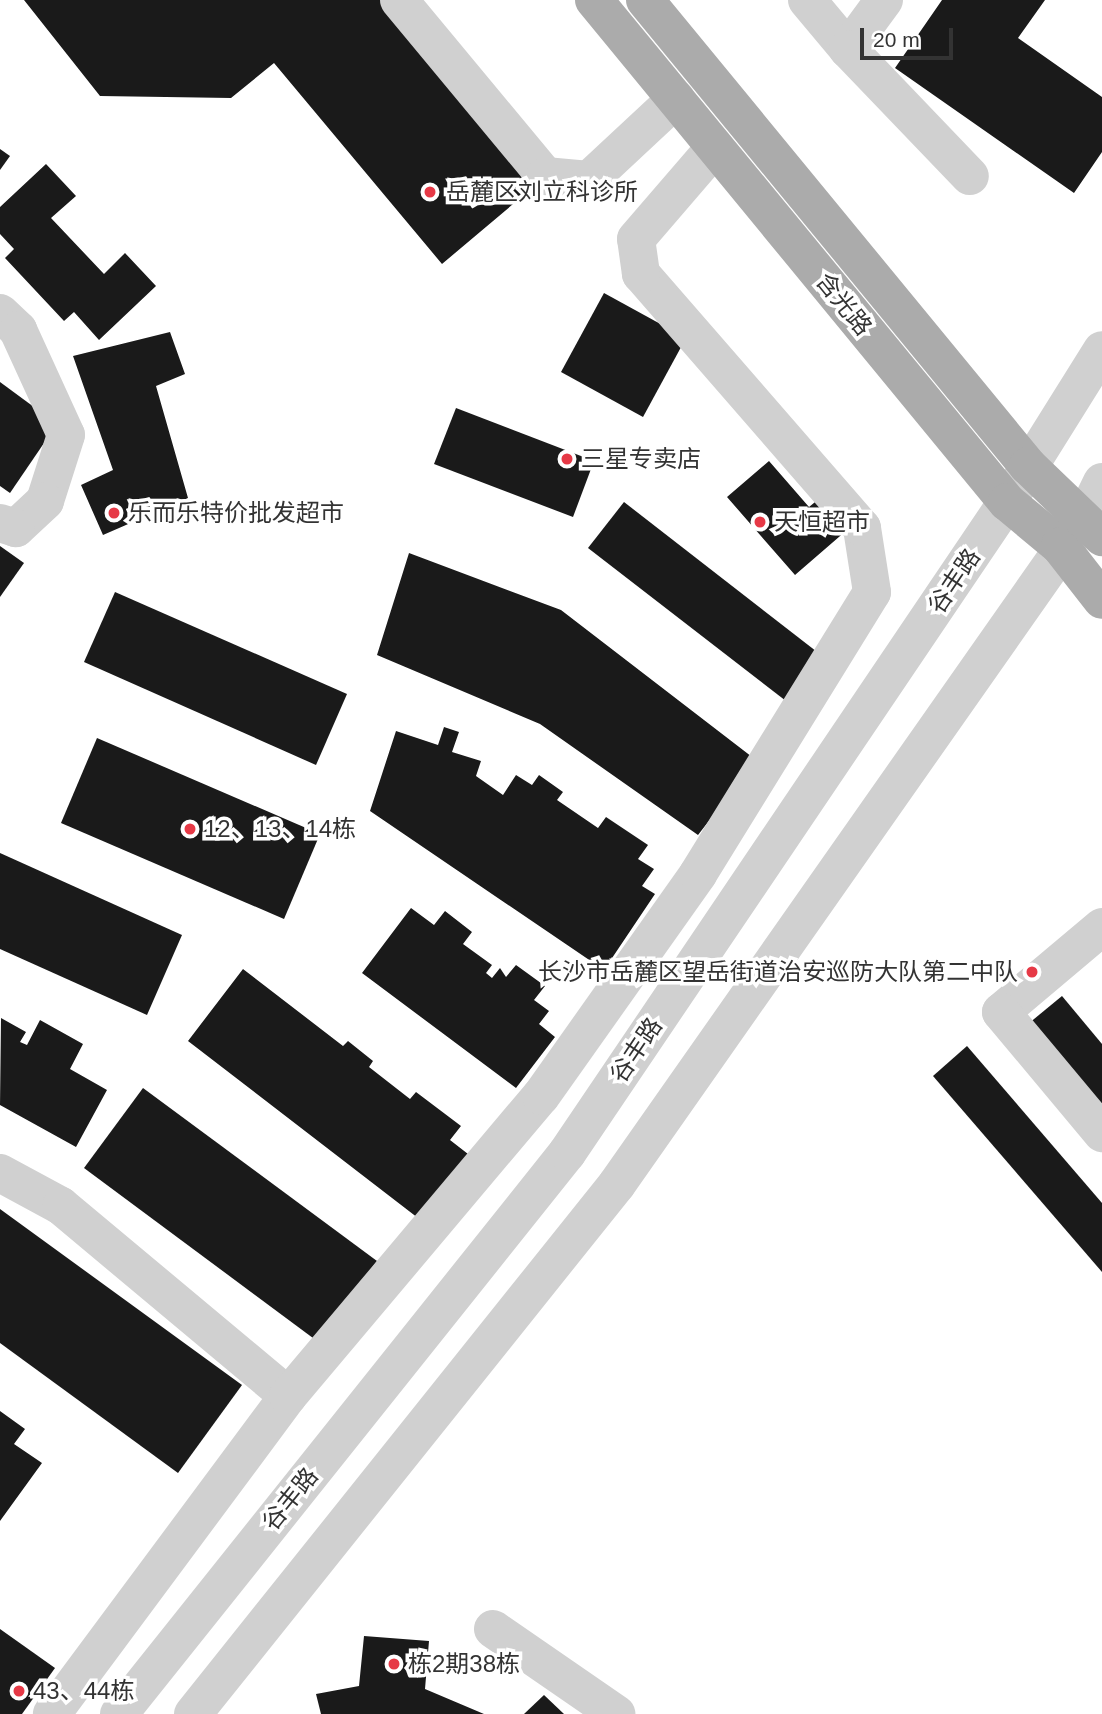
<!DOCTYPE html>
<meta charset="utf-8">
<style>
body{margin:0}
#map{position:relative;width:1102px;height:1714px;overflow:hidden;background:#fff;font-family:Arial,"Noto Sans SC",sans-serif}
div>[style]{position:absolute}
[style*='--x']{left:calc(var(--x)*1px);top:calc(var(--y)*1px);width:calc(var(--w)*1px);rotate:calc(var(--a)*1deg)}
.building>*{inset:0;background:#1a1a1a}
.minor>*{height:38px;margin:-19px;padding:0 19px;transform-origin:19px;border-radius:19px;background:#d0d0d0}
.major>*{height:38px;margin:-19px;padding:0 19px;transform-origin:19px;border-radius:19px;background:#ababab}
.dots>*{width:19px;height:19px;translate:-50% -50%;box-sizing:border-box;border:4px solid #fff;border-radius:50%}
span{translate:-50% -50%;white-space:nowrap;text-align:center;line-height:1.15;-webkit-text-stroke:7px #fff;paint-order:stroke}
.poi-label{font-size:24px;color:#333}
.left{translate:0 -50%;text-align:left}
.right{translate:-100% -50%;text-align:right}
.street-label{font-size:24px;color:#333}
.scale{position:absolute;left:860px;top:28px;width:93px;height:32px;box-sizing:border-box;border:4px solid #333;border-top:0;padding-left:9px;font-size:21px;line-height:24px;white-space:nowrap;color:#333;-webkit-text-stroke:5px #fff;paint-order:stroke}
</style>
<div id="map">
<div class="building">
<div style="clip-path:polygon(24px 0,385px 0,538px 183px,442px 264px,274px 63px,231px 98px,100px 96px)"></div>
<div style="clip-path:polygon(942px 0,1045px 0,1018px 38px,1102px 97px,1102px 152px,1074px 193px,895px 68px)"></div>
<div style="clip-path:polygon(0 149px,10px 156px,0 170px)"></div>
<div style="clip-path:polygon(46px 164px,76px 196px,51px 218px,104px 274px,125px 253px,156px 286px,99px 340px,74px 312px,64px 321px,5px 258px,14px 249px,0 234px,0 207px)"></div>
<div style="clip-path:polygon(604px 293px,686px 338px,643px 417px,561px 372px)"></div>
<div style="clip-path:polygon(170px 332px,185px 374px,156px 386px,188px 498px,103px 535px,81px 485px,113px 470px,73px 356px)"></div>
<div style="clip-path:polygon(0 382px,57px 424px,10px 493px,0 486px)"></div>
<div style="clip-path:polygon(456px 408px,594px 461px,573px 517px,434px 464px)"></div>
<div style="clip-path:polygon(769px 461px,809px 507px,820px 498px,847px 530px,795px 575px,727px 497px)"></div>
<div style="clip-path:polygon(624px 502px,821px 655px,786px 701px,588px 548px)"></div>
<div style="clip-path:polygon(0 546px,24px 563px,0 597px)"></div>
<div style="clip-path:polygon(409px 553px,561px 610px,756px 760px,698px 835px,540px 724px,377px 655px)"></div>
<div style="clip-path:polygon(115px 592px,347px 694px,316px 765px,84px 662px)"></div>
<div style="clip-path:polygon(444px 727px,459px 732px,452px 752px,481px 761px,476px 776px,503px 795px,516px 775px,532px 785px,539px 775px,563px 792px,557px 800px,598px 828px,606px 817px,648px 845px,638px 859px,654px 869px,642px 886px,655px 894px,604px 970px,370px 811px,396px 731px,438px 745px)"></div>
<div style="clip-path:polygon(97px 738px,320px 834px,284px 919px,61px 823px)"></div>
<div style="clip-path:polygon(0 853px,182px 935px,147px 1015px,0 949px)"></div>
<div style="clip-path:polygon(411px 908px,434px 925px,445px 911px,472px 932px,463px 944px,492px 965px,486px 973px,492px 978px,500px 968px,506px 977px,516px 965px,545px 986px,534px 1000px,549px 1011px,539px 1024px,555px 1037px,516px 1088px,362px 973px)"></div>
<div style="clip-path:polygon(243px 969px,343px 1046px,348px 1041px,373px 1061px,369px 1067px,410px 1099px,416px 1092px,461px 1126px,450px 1140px,468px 1154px,418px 1218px,188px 1041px)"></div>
<div style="clip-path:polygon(1062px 996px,1102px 1044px,1102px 1113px,1028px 1024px)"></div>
<div style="clip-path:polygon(1px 1018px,26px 1032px,20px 1042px,27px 1045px,40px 1020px,83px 1044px,70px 1069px,107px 1090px,76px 1147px,0 1105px)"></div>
<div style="clip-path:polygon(967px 1046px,1102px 1203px,1102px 1272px,933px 1076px)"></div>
<div style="clip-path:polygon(143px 1088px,377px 1261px,317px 1341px,84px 1168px)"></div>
<div style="clip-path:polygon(0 1209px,242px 1385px,178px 1473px,0 1343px)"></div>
<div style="clip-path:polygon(0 1411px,25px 1429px,14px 1444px,42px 1463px,0 1521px)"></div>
<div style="clip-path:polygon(0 1629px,55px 1668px,22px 1714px,0 1714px)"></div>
<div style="clip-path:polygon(364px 1636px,429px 1641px,425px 1689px,484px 1714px,321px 1714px,316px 1694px,359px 1686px)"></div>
<div style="clip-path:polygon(544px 1695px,564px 1714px,524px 1714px)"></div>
</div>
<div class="minor">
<div style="--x:399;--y:0;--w:229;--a:50.3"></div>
<div style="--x:545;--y:176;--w:44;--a:5.2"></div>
<div style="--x:589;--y:180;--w:119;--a:-43"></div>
<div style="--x:807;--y:0;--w:64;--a:50.1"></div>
<div style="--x:884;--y:0;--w:61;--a:126.3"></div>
<div style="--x:848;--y:49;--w:176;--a:46.2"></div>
<div style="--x:0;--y:313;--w:25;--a:43"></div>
<div style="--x:18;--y:330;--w:115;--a:65.4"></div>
<div style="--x:66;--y:435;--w:69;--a:107.7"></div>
<div style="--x:45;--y:501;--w:40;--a:137"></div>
<div style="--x:16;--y:528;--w:17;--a:-163"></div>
<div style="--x:1102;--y:927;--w:132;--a:139.9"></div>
<div style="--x:1001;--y:1012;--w:158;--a:50.1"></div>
<div style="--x:0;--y:1173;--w:69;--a:28.4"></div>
<div style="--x:61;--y:1206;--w:296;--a:39.9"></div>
<div style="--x:288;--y:1396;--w:396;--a:126.6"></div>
<div style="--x:288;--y:1396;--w:392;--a:-49.9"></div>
<div style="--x:541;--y:1096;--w:272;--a:-54.7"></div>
<div style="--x:698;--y:874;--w:331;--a:-58.3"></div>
<div style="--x:872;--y:592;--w:65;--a:-98.9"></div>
<div style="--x:862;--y:528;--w:337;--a:-131"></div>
<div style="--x:641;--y:274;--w:35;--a:-98"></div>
<div style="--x:636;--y:239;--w:121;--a:-49.3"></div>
<div style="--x:493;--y:1629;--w:150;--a:34.6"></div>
<div style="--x:119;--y:1714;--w:718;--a:-51.39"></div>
<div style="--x:567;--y:1153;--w:786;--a:-55.95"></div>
<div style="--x:1007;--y:502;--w:179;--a:-58"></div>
<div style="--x:193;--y:1714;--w:679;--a:-51.34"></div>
<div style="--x:617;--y:1184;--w:815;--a:-54.94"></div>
<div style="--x:1085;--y:517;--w:39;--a:-64"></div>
</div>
<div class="major">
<div style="--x:594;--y:0;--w:650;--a:50.56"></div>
<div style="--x:1007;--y:502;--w:69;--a:39.7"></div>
<div style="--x:1060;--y:546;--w:68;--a:52.1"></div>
<div style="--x:645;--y:0;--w:603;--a:50.58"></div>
<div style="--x:1028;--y:466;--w:103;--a:43.8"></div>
</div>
<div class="dots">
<div style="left:430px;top:192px;background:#e63946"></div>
<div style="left:567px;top:459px;background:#e63946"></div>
<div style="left:114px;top:513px;background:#e63946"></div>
<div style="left:760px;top:522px;background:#e63946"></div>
<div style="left:190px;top:829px;background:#e63946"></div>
<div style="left:1032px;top:972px;background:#e63946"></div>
<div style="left:394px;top:1664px;background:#e63946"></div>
<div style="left:19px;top:1691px;background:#e63946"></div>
</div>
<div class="poi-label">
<span class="left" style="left:446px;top:192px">岳麓区刘立科诊所</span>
<span class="left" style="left:581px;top:459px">三星专卖店</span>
<span class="left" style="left:128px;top:513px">乐而乐特价批发超市</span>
<span class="left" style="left:774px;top:522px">天恒超市</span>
<span class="left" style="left:204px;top:829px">12、13、14栋</span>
<span class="right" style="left:1018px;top:972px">长沙市岳麓区望岳街道治安巡防大队第二中队</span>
<span class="left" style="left:408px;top:1664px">栋2期38栋</span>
<span class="left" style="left:33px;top:1691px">43、44栋</span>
</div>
<div class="street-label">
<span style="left:844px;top:304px;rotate:51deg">含光路</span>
<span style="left:954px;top:581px;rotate:-56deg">谷丰路</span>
<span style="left:636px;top:1050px;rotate:-56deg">谷丰路</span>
<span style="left:290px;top:1499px;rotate:-51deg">谷丰路</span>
</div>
<div class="scale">20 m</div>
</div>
